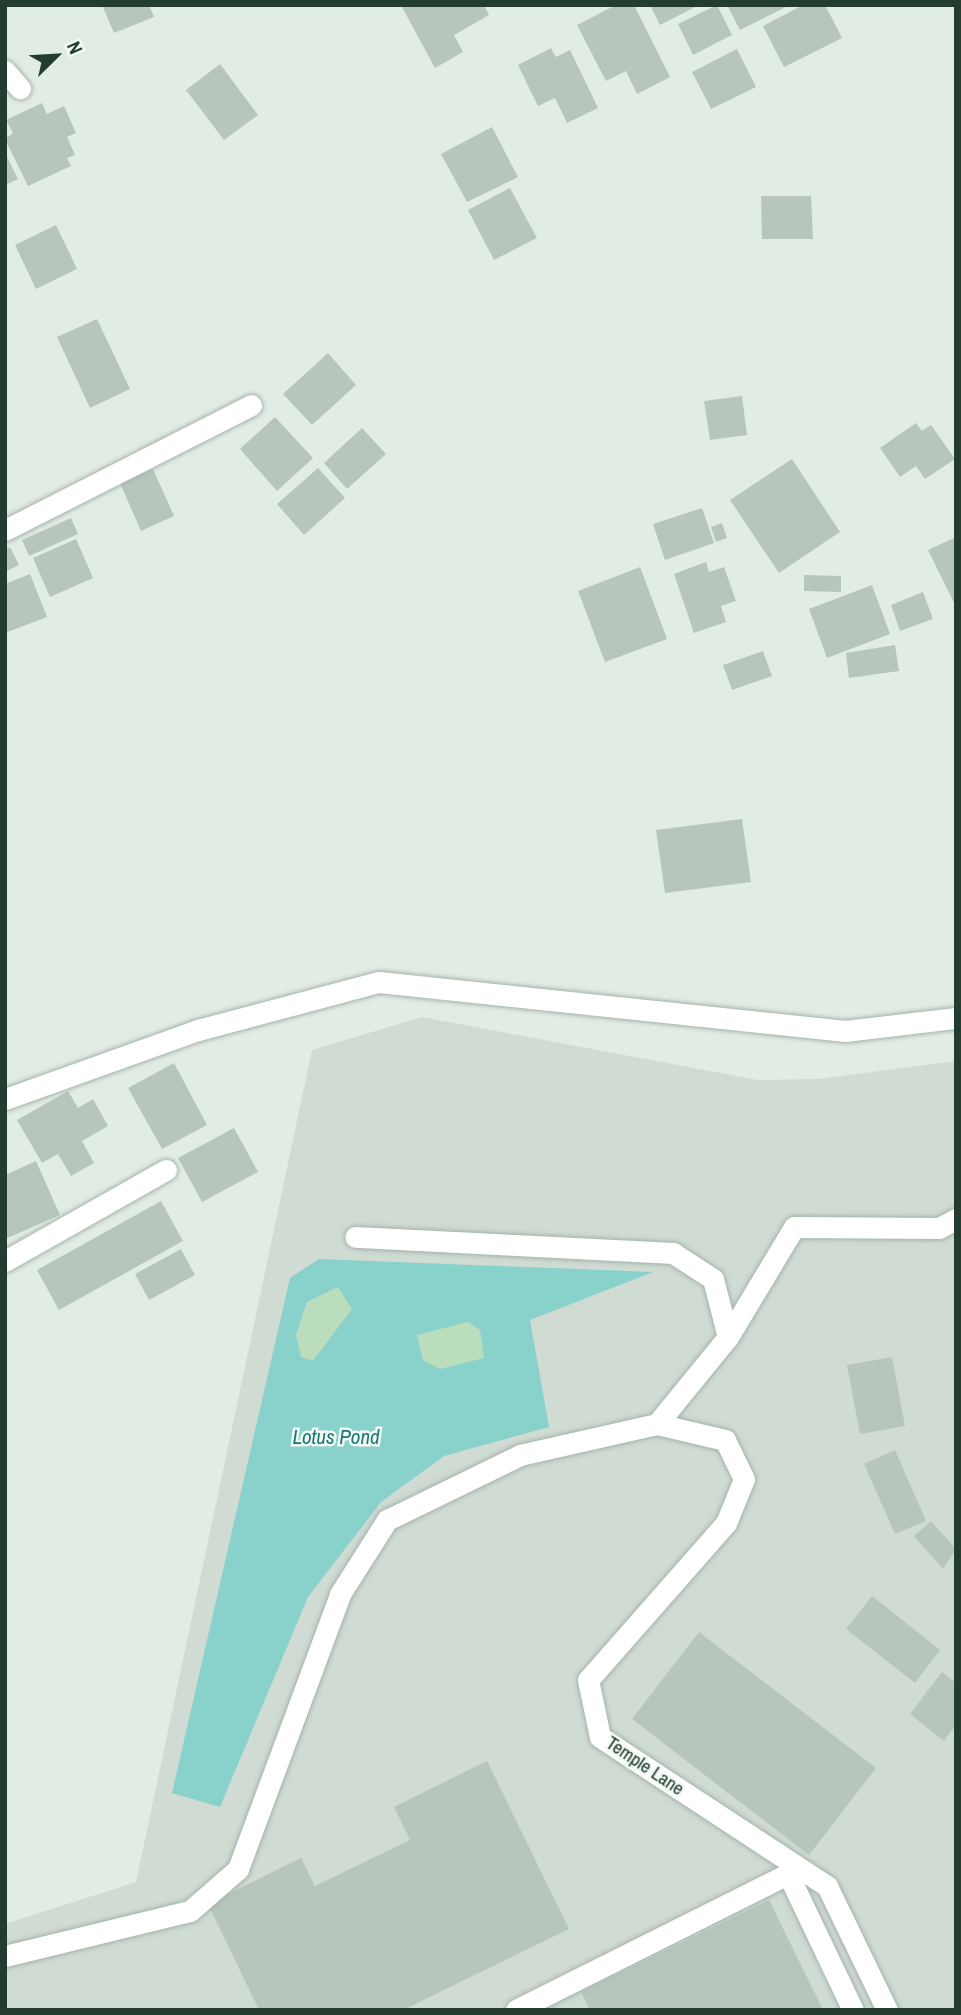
<!DOCTYPE html>
<style>
body{margin:0}
#map{position:relative;width:961px;height:2015px;overflow:hidden;background:#e1ece5;font-family:"Archivo Narrow",sans-serif}
div>[style]{position:absolute}
[style*='--x']{left:calc(var(--x)*1px);top:calc(var(--y)*1px);width:calc(var(--w)*1px);rotate:calc(var(--a)*1deg)}
.built>*{inset:0;background:#cfdbd3}
.green>*{inset:0;background:#baddbc}
.water>*{inset:0;background:#89d1cb}
.building>*{inset:0;background:#b6c6bd}
.roads{filter:drop-shadow(0 0 2px #a4b4ab) drop-shadow(0 0 2px #a4b4ab)}
.minor>*{height:21px;margin:-10.5px;padding:0 10.5px;transform-origin:10.5px;border-radius:10.5px;background:#fff}
span{translate:-50% -50%;white-space:nowrap;text-align:center;line-height:1.15;-webkit-text-stroke:5px #f2f8f3;paint-order:stroke}
.street-label{font-size:19px;color:#223c2f}
.water-label{font-size:21px;color:#1c7872;font-style:italic}
.frame{position:absolute;inset:0;border:7px solid #223c2f;pointer-events:none}
.north{position:absolute;left:21px;top:21px;width:70px;height:70px;-webkit-text-stroke:5px #f2f8f3;paint-order:stroke;rotate:66deg;font-size:19px;font-weight:700;line-height:28px;text-align:center;color:#223c2f}
.north::after{content:'';display:block;margin:auto;width:24px;height:32px;background:#223c2f;clip-path:polygon(50% 0,100% 100%,50% 72%,0 100%)}
</style>
<div id="map">
<div class="built">
<div style="clip-path:polygon(422px 1017px,758px 1080px,818px 1079px,956px 1061px,956px 2010px,5px 2010px,5px 1924px,136px 1882px,312px 1050px)"></div>
</div>
<div class="green">
<div style="clip-path:polygon(339px 1287px,353px 1308px,313px 1362px,300px 1357px,296px 1335px,308px 1302px)"></div>
<div style="clip-path:polygon(468px 1322px,480px 1330px,484px 1358px,440px 1369px,423px 1360px,417px 1335px)"></div>
</div>
<div class="water">
<div style="clip-path:polygon(evenodd,319px 1259px,653px 1272px,530px 1320px,549px 1427px,444px 1456px,381px 1502px,308px 1597px,220px 1807px,172px 1793px,290px 1278px,319px 1259px,338px 1287px,352px 1309px,313px 1361px,301px 1357px,296px 1335px,307px 1302px,338px 1287px,319px 1259px,468px 1322px,480px 1330px,484px 1358px,440px 1369px,423px 1360px,417px 1335px,468px 1322px)"></div>
</div>
<div class="building">
<div style="clip-path:polygon(102px 5px,149px 5px,154px 17px,114px 33px)"></div>
<div style="clip-path:polygon(484px 5px,489px 15px,454px 35px,463px 52px,435px 68px,402px 7px)"></div>
<div style="clip-path:polygon(616px 5px,634px 5px,670px 77px,637px 94px,626px 71px,606px 81px,577px 25px)"></div>
<div style="clip-path:polygon(650px 5px,699px 5px,660px 25px)"></div>
<div style="clip-path:polygon(717px 5px,732px 35px,693px 55px,678px 24px)"></div>
<div style="clip-path:polygon(727px 5px,790px 5px,740px 30px)"></div>
<div style="clip-path:polygon(803px 5px,825px 5px,842px 38px,784px 67px,763px 26px)"></div>
<div style="clip-path:polygon(551px 48px,556px 57px,570px 50px,598px 108px,567px 123px,555px 98px,538px 106px,518px 65px)"></div>
<div style="clip-path:polygon(737px 49px,756px 87px,711px 109px,692px 72px)"></div>
<div style="clip-path:polygon(220px 64px,258px 115px,224px 140px,186px 90px)"></div>
<div style="clip-path:polygon(42px 103px,47px 114px,64px 106px,76px 133px,67px 137px,75px 155px,67px 158px,71px 166px,28px 186px,5px 139px,13px 133px,6px 120px)"></div>
<div style="clip-path:polygon(492px 127px,518px 177px,467px 202px,441px 154px)"></div>
<div style="clip-path:polygon(5px 153px,18px 179px,5px 185px)"></div>
<div style="clip-path:polygon(510px 188px,537px 238px,494px 260px,468px 210px)"></div>
<div style="clip-path:polygon(761px 196px,811px 196px,813px 239px,762px 239px)"></div>
<div style="clip-path:polygon(56px 225px,77px 269px,36px 289px,15px 245px)"></div>
<div style="clip-path:polygon(97px 319px,130px 389px,90px 408px,57px 337px)"></div>
<div style="clip-path:polygon(328px 353px,356px 385px,312px 425px,283px 394px)"></div>
<div style="clip-path:polygon(742px 396px,747px 435px,710px 440px,704px 401px)"></div>
<div style="clip-path:polygon(275px 417px,313px 458px,277px 491px,240px 449px)"></div>
<div style="clip-path:polygon(916px 423px,922px 431px,931px 425px,955px 459px,925px 479px,916px 466px,900px 477px,880px 448px)"></div>
<div style="clip-path:polygon(362px 428px,386px 454px,347px 489px,324px 463px)"></div>
<div style="clip-path:polygon(792px 459px,840px 532px,779px 573px,730px 500px)"></div>
<div style="clip-path:polygon(318px 468px,345px 498px,304px 535px,277px 504px)"></div>
<div style="clip-path:polygon(153px 469px,174px 516px,141px 531px,120px 483px)"></div>
<div style="clip-path:polygon(702px 508px,714px 543px,665px 560px,653px 524px)"></div>
<div style="clip-path:polygon(71px 518px,78px 534px,29px 556px,22px 540px)"></div>
<div style="clip-path:polygon(722px 523px,727px 538px,716px 542px,711px 527px)"></div>
<div style="clip-path:polygon(956px 537px,956px 607px,928px 550px)"></div>
<div style="clip-path:polygon(76px 539px,93px 578px,50px 597px,33px 558px)"></div>
<div style="clip-path:polygon(10px 547px,19px 565px,5px 572px,5px 550px)"></div>
<div style="clip-path:polygon(706px 562px,709px 572px,724px 567px,736px 601px,721px 606px,726px 622px,694px 633px,674px 574px)"></div>
<div style="clip-path:polygon(640px 567px,667px 639px,605px 662px,578px 591px)"></div>
<div style="clip-path:polygon(30px 574px,47px 617px,5px 633px,5px 584px)"></div>
<div style="clip-path:polygon(804px 575px,841px 576px,841px 592px,804px 591px)"></div>
<div style="clip-path:polygon(872px 585px,890px 634px,827px 658px,809px 609px)"></div>
<div style="clip-path:polygon(923px 592px,933px 619px,900px 631px,891px 605px)"></div>
<div style="clip-path:polygon(895px 645px,899px 671px,849px 678px,846px 653px)"></div>
<div style="clip-path:polygon(763px 651px,772px 676px,732px 690px,723px 665px)"></div>
<div style="clip-path:polygon(742px 819px,751px 882px,665px 893px,656px 830px)"></div>
<div style="clip-path:polygon(174px 1063px,207px 1125px,162px 1149px,128px 1088px)"></div>
<div style="clip-path:polygon(68px 1091px,78px 1108px,93px 1099px,108px 1126px,82px 1141px,94px 1163px,71px 1176px,58px 1154px,42px 1163px,17px 1120px)"></div>
<div style="clip-path:polygon(234px 1128px,258px 1172px,202px 1202px,178px 1158px)"></div>
<div style="clip-path:polygon(36px 1161px,60px 1215px,5px 1239px,5px 1175px)"></div>
<div style="clip-path:polygon(161px 1201px,183px 1241px,59px 1310px,37px 1270px)"></div>
<div style="clip-path:polygon(181px 1249px,195px 1275px,149px 1300px,135px 1274px)"></div>
<div style="clip-path:polygon(892px 1357px,905px 1426px,860px 1434px,847px 1365px)"></div>
<div style="clip-path:polygon(895px 1450px,926px 1521px,895px 1534px,864px 1464px)"></div>
<div style="clip-path:polygon(931px 1521px,956px 1549px,943px 1569px,914px 1536px)"></div>
<div style="clip-path:polygon(872px 1596px,940px 1650px,915px 1683px,846px 1629px)"></div>
<div style="clip-path:polygon(699px 1632px,876px 1768px,809px 1855px,632px 1719px)"></div>
<div style="clip-path:polygon(942px 1672px,956px 1683px,956px 1725px,944px 1741px,910px 1714px)"></div>
<div style="clip-path:polygon(487px 1761px,569px 1929px,403px 2010px,259px 2010px,208px 1904px,301px 1858px,315px 1886px,410px 1840px,394px 1807px)"></div>
<div style="clip-path:polygon(769px 1900px,823px 2010px,590px 2010px,581px 1992px)"></div>
</div>
<div class="roads">
<div class="minor">
<div style="--x:5;--y:71;--w:23;--a:49"></div>
<div style="--x:5;--y:530;--w:276;--a:-26.9"></div>
<div style="--x:5;--y:1099;--w:205;--a:-19.7"></div>
<div style="--x:198;--y:1030;--w:187;--a:-14.9"></div>
<div style="--x:379;--y:982;--w:469;--a:6"></div>
<div style="--x:845;--y:1031;--w:112;--a:-6.7"></div>
<div style="--x:5;--y:1261;--w:185;--a:-29.5"></div>
<div style="--x:728;--y:1337;--w:128;--a:-59"></div>
<div style="--x:794;--y:1227;--w:145;--a:0.4"></div>
<div style="--x:939;--y:1228;--w:19;--a:-28"></div>
<div style="--x:657;--y:1424;--w:70;--a:13.2"></div>
<div style="--x:725;--y:1440;--w:43;--a:64"></div>
<div style="--x:744;--y:1479;--w:48;--a:112.2"></div>
<div style="--x:726;--y:1523;--w:209;--a:131.3"></div>
<div style="--x:588;--y:1680;--w:58;--a:78.1"></div>
<div style="--x:600;--y:1737;--w:272;--a:33.3"></div>
<div style="--x:827;--y:1886;--w:138;--a:64.2"></div>
<div style="--x:5;--y:1956;--w:190;--a:-13.7"></div>
<div style="--x:190;--y:1911;--w:64;--a:-41.2"></div>
<div style="--x:238;--y:1869;--w:293;--a:-69.6"></div>
<div style="--x:340;--y:1594;--w:88;--a:-57.6"></div>
<div style="--x:387;--y:1520;--w:148;--a:-26"></div>
<div style="--x:520;--y:1455;--w:140;--a:-12.8"></div>
<div style="--x:657;--y:1424;--w:112;--a:-50.8"></div>
<div style="--x:728;--y:1337;--w:60;--a:-104.5"></div>
<div style="--x:713;--y:1279;--w:48;--a:-147"></div>
<div style="--x:673;--y:1253;--w:318;--a:-177.1"></div>
<div style="--x:516;--y:2010;--w:304;--a:-26.6"></div>
<div style="--x:788;--y:1874;--w:151;--a:64.5"></div>
</div>
</div>
<div class="street-label">
<span style="left:645px;top:1766px;rotate:34deg">Temple Lane</span>
</div>
<div class="water-label">
<span style="left:336px;top:1437px">Lotus Pond</span>
</div>
<div class="frame"></div>
<div class="north">N</div>
</div>
